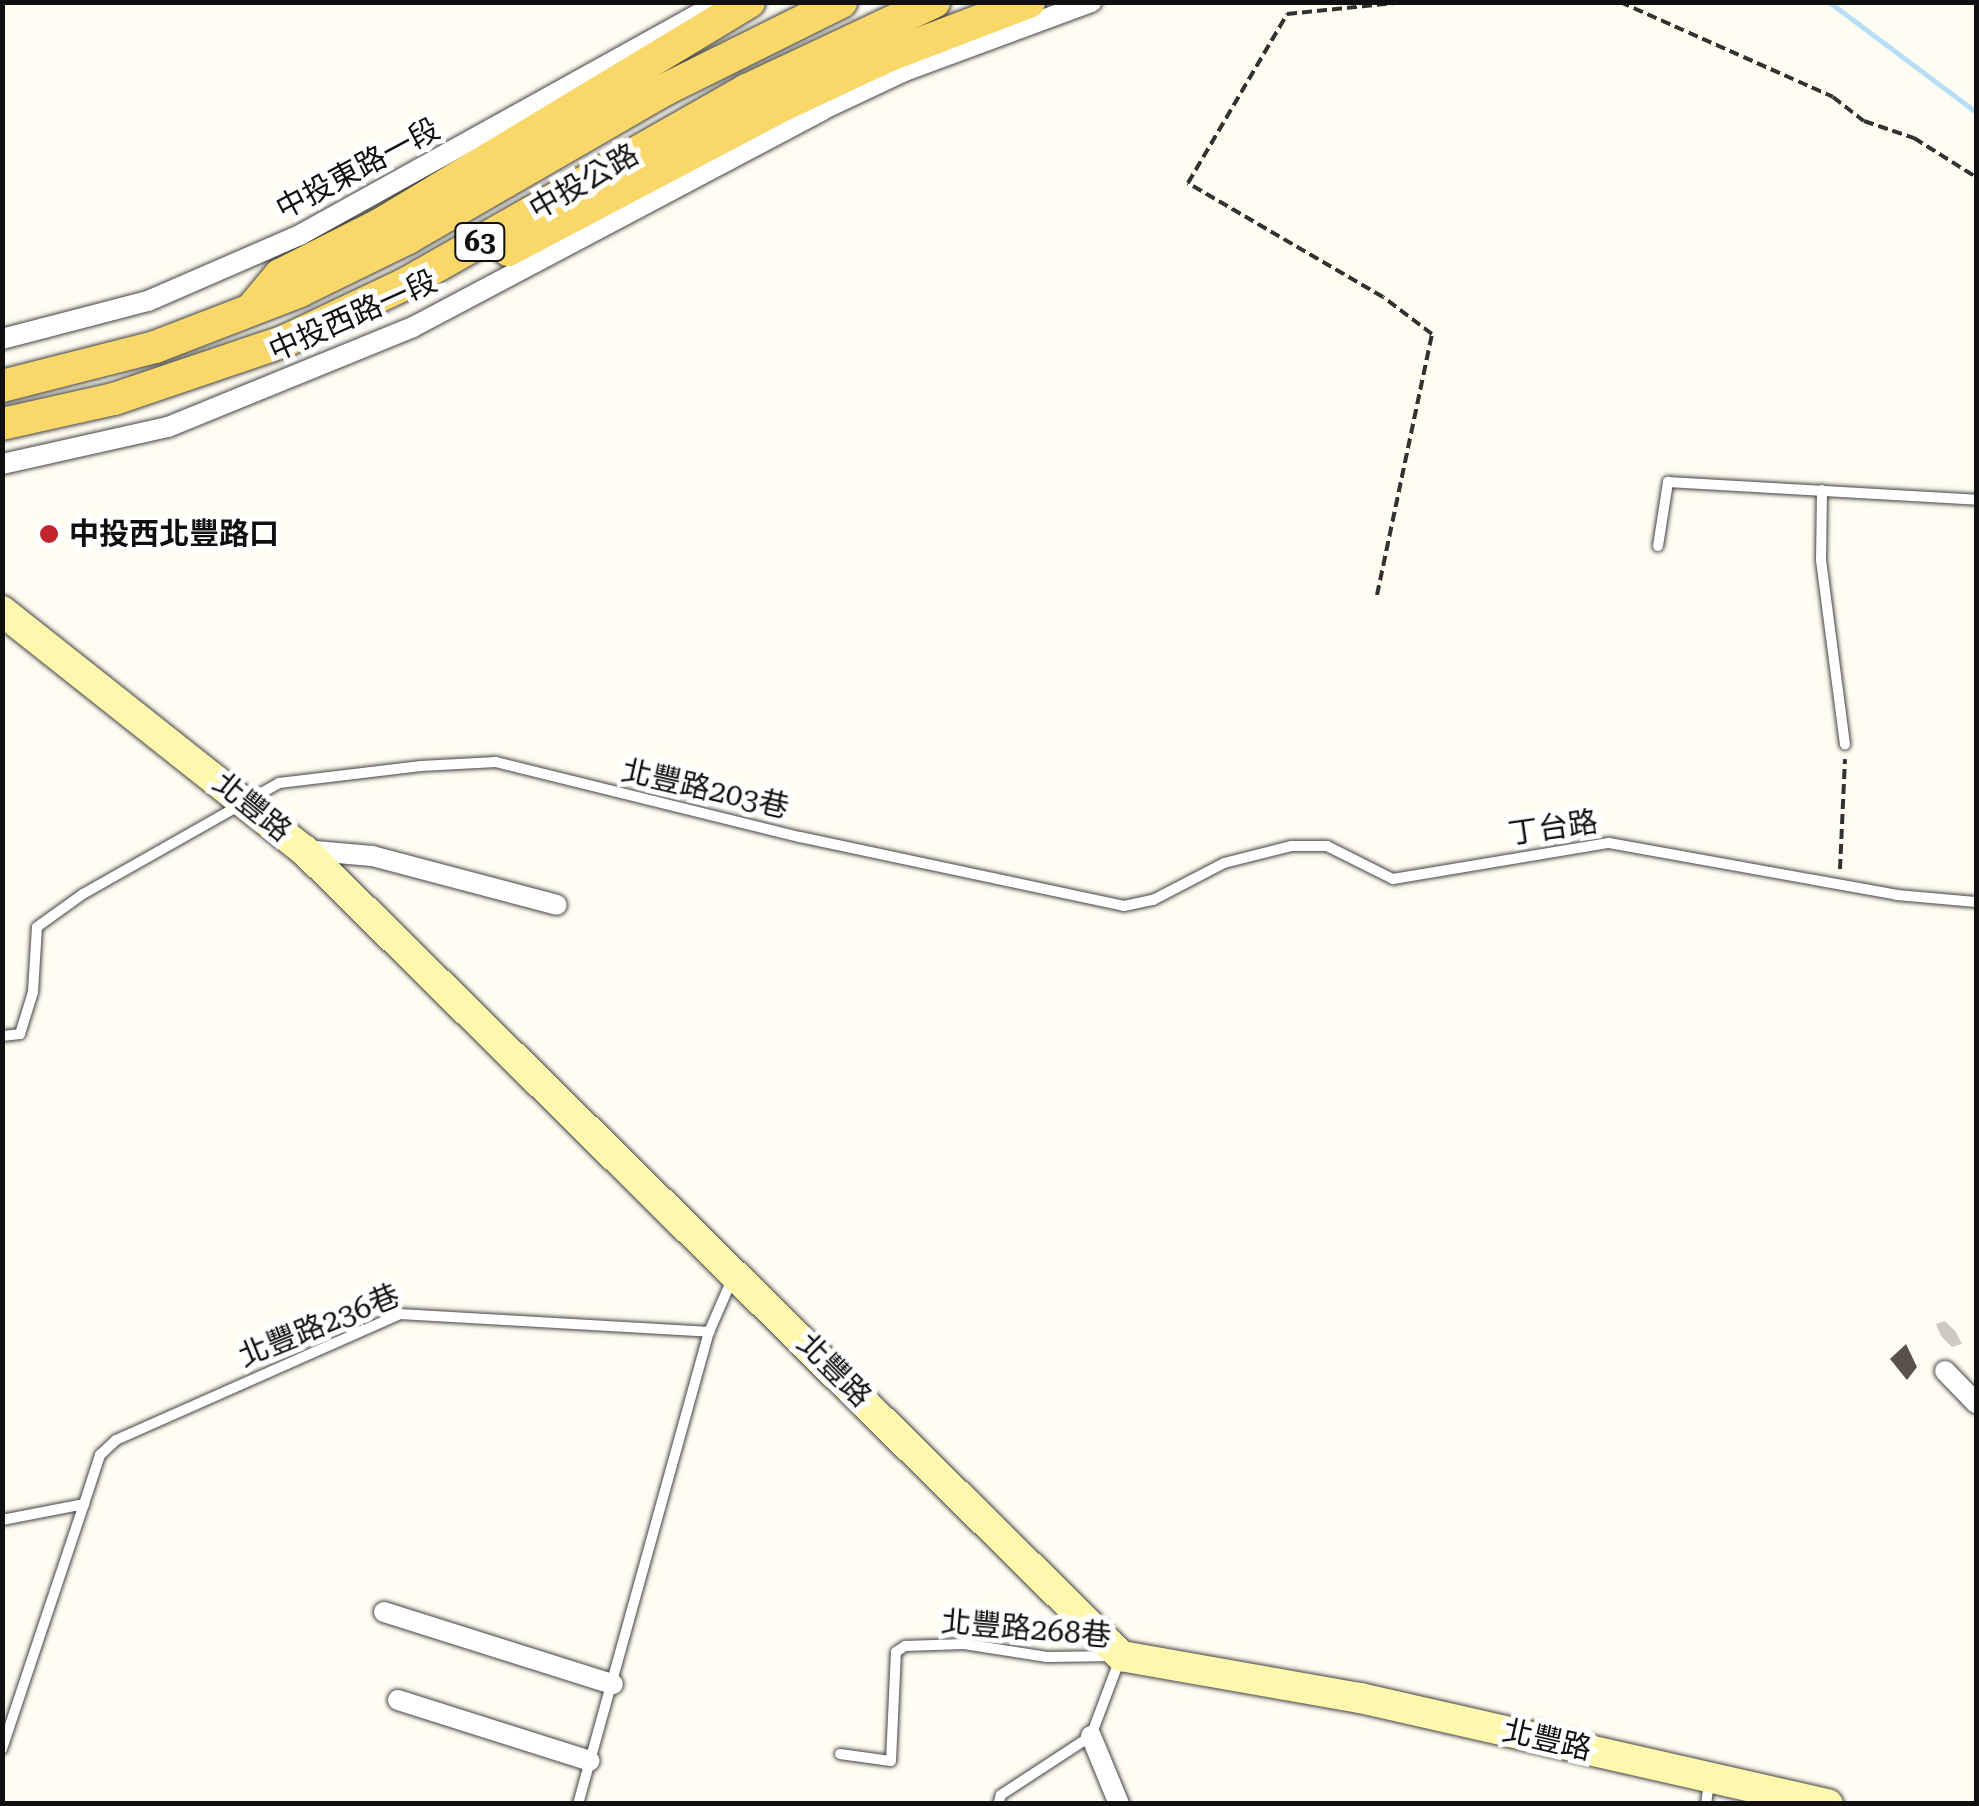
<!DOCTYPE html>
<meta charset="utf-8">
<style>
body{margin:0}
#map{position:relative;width:1979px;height:1806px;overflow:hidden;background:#fffdf2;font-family:"Roboto Serif","Noto Sans TC",serif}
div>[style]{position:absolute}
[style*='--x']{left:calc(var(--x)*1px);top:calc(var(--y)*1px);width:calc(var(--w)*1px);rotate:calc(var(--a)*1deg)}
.shadow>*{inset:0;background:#0003}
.stream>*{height:5px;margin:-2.5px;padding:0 2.5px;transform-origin:2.5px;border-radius:2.5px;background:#b7def7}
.building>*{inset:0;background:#59514c}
.path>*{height:4px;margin-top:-2px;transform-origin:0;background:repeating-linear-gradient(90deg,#323232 0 10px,transparent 0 15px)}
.roads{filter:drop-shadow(0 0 2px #434343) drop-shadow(0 0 2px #434343)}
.lane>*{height:10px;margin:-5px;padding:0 5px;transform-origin:5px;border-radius:5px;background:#fff}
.street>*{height:20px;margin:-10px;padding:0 10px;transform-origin:10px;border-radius:10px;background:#fff}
.secondary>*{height:30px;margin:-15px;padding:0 15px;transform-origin:15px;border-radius:15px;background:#fff7ad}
.primary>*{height:32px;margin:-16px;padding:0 16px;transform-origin:16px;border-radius:16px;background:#f9d769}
.dots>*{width:28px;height:28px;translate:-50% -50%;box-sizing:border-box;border:5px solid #fff;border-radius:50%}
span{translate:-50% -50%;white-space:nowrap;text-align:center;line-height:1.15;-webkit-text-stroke:10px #fff;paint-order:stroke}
.shield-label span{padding:2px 8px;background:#fff;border:2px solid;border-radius:8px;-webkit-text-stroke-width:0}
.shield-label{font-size:28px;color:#101010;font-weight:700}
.street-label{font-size:30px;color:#101010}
.poi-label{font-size:30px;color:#101010;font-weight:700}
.left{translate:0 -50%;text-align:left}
.frame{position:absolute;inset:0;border:5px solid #101010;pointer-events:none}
</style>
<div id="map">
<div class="shadow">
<div style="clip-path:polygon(1945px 1321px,1956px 1332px,1962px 1344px,1952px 1347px,1941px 1336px,1936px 1324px)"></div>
</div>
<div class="stream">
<div style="--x:1829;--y:2;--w:184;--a:36.8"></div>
</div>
<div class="building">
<div style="clip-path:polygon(1906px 1344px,1917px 1367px,1907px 1380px,1890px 1359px)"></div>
</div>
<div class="path">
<div style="--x:1620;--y:2;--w:233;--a:24"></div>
<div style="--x:1833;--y:97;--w:39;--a:38"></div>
<div style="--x:1864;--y:121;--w:53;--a:18.8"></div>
<div style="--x:1914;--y:138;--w:73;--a:32.2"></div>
<div style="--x:1377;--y:595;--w:267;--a:-78.1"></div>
<div style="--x:1432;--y:334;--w:61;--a:-142.9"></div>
<div style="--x:1383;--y:297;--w:226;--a:-149.7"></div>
<div style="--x:1188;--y:183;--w:196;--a:-59.6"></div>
<div style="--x:1287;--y:14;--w:120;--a:-5.8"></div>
<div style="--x:1840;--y:869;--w:110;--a:-87.4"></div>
</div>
<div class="roads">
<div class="lane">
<div style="--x:1822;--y:490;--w:70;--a:90.8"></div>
<div style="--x:1821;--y:560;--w:186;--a:82.6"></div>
<div style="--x:1658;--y:546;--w:65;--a:-81.1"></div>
<div style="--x:1668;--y:482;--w:309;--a:3.3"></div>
<div style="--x:2;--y:1036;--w:18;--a:-6"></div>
<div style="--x:20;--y:1034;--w:44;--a:-72.8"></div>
<div style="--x:33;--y:992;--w:65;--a:-86.5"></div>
<div style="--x:37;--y:927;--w:57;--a:-35.7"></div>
<div style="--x:83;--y:894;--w:225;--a:-29.5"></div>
<div style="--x:279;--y:783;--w:143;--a:-6.8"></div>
<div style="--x:421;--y:766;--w:75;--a:-3.1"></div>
<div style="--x:496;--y:762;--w:313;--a:13.9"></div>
<div style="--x:800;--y:837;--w:331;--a:12"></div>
<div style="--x:1124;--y:906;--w:30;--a:-12"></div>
<div style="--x:1153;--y:900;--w:80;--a:-27.5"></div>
<div style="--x:1224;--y:863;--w:69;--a:-14.2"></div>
<div style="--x:1291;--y:846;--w:36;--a:0"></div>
<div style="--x:1327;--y:846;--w:74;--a:26.6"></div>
<div style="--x:1393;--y:879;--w:219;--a:-9.5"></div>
<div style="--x:1609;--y:843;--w:293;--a:10.2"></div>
<div style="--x:1897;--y:895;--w:79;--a:5.1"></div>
<div style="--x:2;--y:1520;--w:84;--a:-11"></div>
<div style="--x:84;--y:1504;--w:52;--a:-71.9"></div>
<div style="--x:100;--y:1455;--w:22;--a:-43"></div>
<div style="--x:116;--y:1440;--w:311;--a:-23.9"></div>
<div style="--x:400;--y:1314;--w:310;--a:3.3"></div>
<div style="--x:2;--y:1749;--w:258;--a:-71.5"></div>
<div style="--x:840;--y:1754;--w:51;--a:7.8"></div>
<div style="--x:891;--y:1761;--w:109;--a:-87.4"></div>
<div style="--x:896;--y:1652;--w:11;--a:-34"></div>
<div style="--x:905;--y:1646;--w:59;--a:-1.9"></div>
<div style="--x:964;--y:1644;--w:84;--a:8.9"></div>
<div style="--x:1047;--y:1657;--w:74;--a:-0.8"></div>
<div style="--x:1121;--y:1656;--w:85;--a:110.6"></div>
<div style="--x:1091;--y:1736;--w:108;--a:146.8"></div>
<div style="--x:1001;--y:1795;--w:9;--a:108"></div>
<div style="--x:578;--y:1804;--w:490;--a:-74.5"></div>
<div style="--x:709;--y:1332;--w:60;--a:-66.4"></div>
<div style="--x:1706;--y:1804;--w:22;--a:-82"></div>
</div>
<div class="street">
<div style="--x:2;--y:339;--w:151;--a:-14.6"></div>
<div style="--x:148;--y:301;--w:166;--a:-23.5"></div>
<div style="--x:300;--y:235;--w:469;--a:-29"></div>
<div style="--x:2;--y:464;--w:170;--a:-12.6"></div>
<div style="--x:168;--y:427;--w:265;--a:-22.2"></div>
<div style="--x:413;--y:327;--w:463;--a:-27.9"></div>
<div style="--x:822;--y:110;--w:92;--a:-25.2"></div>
<div style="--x:905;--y:71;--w:199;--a:-20.3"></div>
<div style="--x:304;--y:850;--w:68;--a:5"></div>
<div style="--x:372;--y:856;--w:191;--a:14.8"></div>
<div style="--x:1945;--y:1371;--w:45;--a:45.9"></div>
<div style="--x:384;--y:1612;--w:240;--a:17.5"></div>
<div style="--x:398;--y:1700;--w:201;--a:17.6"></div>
<div style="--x:1091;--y:1736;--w:74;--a:67.6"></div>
</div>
<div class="secondary">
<div style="--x:2;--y:611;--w:385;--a:38.4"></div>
<div style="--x:304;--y:850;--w:1148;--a:44.61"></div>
<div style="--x:1121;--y:1656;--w:243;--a:10"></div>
<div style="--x:1360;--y:1698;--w:480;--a:12.8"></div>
</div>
<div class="primary">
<div style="--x:508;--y:250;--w:306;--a:-27.8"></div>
<div style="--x:779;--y:107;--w:123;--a:-25.1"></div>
<div style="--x:890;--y:55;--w:149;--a:-20.9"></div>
<div style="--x:253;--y:307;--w:42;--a:-49.8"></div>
<div style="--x:280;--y:275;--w:113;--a:-26.8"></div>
<div style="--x:381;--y:224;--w:430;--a:-31.1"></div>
<div style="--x:2;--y:386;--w:158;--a:-14.3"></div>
<div style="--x:155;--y:347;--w:155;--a:-21.1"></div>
<div style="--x:300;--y:291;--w:120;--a:-26.1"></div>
<div style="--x:408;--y:238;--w:296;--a:-30"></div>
<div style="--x:664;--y:90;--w:198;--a:-26.4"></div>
<div style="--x:2;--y:424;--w:115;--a:-12.6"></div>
<div style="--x:114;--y:399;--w:181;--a:-18.7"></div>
<div style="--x:285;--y:341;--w:135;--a:-25.4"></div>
<div style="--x:407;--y:283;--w:391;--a:-29.6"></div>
<div style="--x:747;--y:90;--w:207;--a:-25.2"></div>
</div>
</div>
<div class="dots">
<div style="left:49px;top:534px;background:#c2262c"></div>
</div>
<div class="shield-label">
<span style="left:480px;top:242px">63</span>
</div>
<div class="street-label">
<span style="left:358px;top:169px;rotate:-28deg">中投東路一段</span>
<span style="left:584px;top:182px;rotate:-30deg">中投公路</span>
<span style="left:353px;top:316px;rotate:-24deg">中投西路一段</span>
<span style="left:705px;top:789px;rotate:13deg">北豐路203巷</span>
<span style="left:252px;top:807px;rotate:39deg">北豐路</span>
<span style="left:1553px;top:828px;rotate:-8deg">丁台路</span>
<span style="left:319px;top:1326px;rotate:-22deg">北豐路236巷</span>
<span style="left:834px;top:1370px;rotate:45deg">北豐路</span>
<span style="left:1026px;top:1629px;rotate:5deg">北豐路268巷</span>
<span style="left:1547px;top:1740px;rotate:13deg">北豐路</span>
</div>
<div class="poi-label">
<span class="left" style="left:69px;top:534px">中投西北豐路口</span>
</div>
<div class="frame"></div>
</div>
